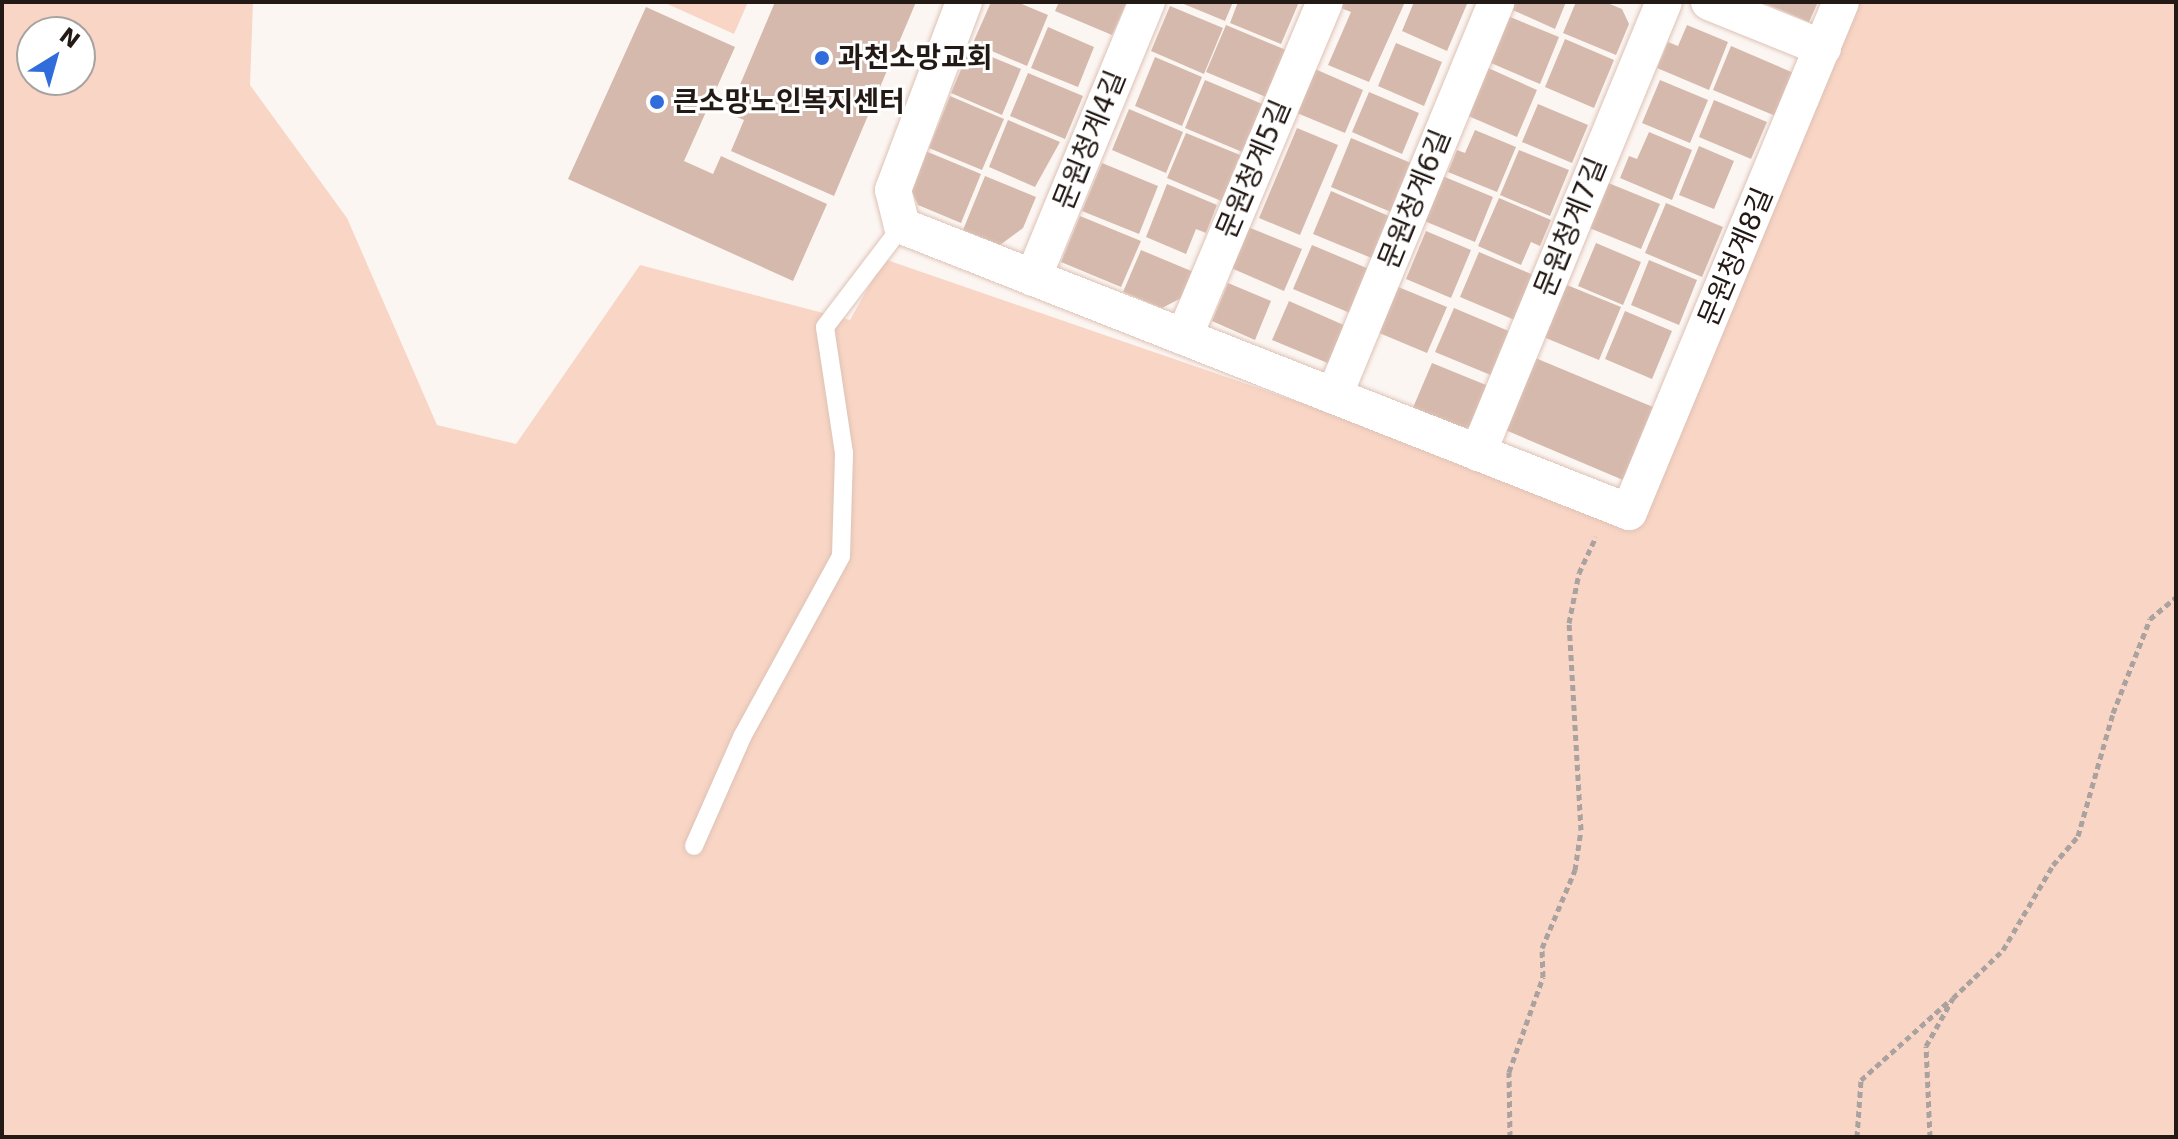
<!DOCTYPE html>
<meta charset="utf-8">
<style>
body{margin:0}
#map{position:relative;width:2178px;height:1139px;overflow:hidden;background:#fcf6f3;font-family:"DejaVu Sans","Noto Sans KR",sans-serif}
div>[style]{position:absolute}
[style*='--x']{left:calc(var(--x)*1px);top:calc(var(--y)*1px);width:calc(var(--w)*1px);rotate:calc(var(--a)*1deg)}
.green>*{inset:0;background:#f8d5c5}
.building>*{inset:0;background:#d5b9ac}
.path>*{height:5px;margin-top:-2.5px;transform-origin:0;background:repeating-linear-gradient(90deg,#aaa29f 0 6px,transparent 0 10px)}
.roads{filter:drop-shadow(0 0 2px #dec2b5) drop-shadow(0 0 2px #dec2b5)}
.lane>*{height:18px;margin:-9px;padding:0 9px;transform-origin:9px;border-radius:9px;background:#fff}
.street>*{height:36px;margin:-18px;padding:0 18px;transform-origin:18px;border-radius:18px;background:#fff}
.dots>*{width:22px;height:22px;translate:-50% -50%;box-sizing:border-box;border:4px solid #fff;border-radius:50%}
span{translate:-50% -50%;white-space:nowrap;text-align:center;line-height:1.15;-webkit-text-stroke:6px #fff;paint-order:stroke}
.poi-label{font-size:28px;color:#241a15;font-weight:700}
.left{translate:0 -50%;text-align:left}
.street-label{font-size:28px;color:#241a15}
.frame{position:absolute;inset:0;border:4px solid #241a15;pointer-events:none}
.north{position:absolute;left:16px;top:16px;width:80px;height:80px;box-sizing:border-box;background:#fff;border:2px solid #a7a3a1;border-radius:50%;rotate:37deg;font-size:22px;font-weight:700;line-height:32px;text-align:center;color:#241a15}
.north::after{content:'';display:block;margin:auto;width:28px;height:36px;background:#306ddb;clip-path:polygon(50% 0,100% 100%,50% 72%,0 100%)}
</style>
<div id="map">
<div class="green">
<div style="clip-path:polygon(evenodd,2px 2px,253px 2px,250px 85px,347px 218px,437px 425px,516px 444px,640px 265px,850px 320px,884px 259px,1632px 517px,1849px 2px,2176px 2px,2176px 1137px,2px 1137px,2px 2px,32px 32px,80px 32px,80px 80px,32px 80px,32px 32px)"></div>
<div style="clip-path:polygon(663px 2px,748px 2px,734px 34px)"></div>
</div>
<div class="building">
<div style="clip-path:polygon(775px 2px,916px 2px,834px 196px,731px 151px,744px 120px,728px 113px)"></div>
<div style="clip-path:polygon(991px 2px,1017px 2px,1048px 15px,1027px 66px,973px 43px)"></div>
<div style="clip-path:polygon(1059px 2px,1127px 2px,1112px 35px,1055px 11px)"></div>
<div style="clip-path:polygon(1179px 2px,1233px 2px,1225px 21px)"></div>
<div style="clip-path:polygon(1238px 2px,1299px 2px,1281px 44px,1230px 23px)"></div>
<div style="clip-path:polygon(1344px 2px,1405px 2px,1369px 82px,1328px 65px,1351px 12px,1341px 8px)"></div>
<div style="clip-path:polygon(1414px 2px,1467px 4px,1447px 51px,1402px 31px)"></div>
<div style="clip-path:polygon(1508px 2px,1566px 2px,1555px 29px,1506px 7px)"></div>
<div style="clip-path:polygon(1576px 2px,1605px 2px,1622px 9px,1629px 24px,1616px 55px,1563px 33px)"></div>
<div style="clip-path:polygon(1762px 2px,1818px 2px,1809px 22px)"></div>
<div style="clip-path:polygon(1170px 6px,1223px 28px,1204px 74px,1151px 51px)"></div>
<div style="clip-path:polygon(646px 7px,735px 47px,684px 161px,713px 174px,721px 156px,827px 204px,793px 281px,568px 179px)"></div>
<div style="clip-path:polygon(1503px 14px,1559px 37px,1540px 84px,1484px 60px)"></div>
<div style="clip-path:polygon(1226px 25px,1286px 50px,1266px 97px,1206px 72px)"></div>
<div style="clip-path:polygon(1687px 25px,1728px 42px,1709px 90px,1657px 68px,1668px 42px,1678px 46px)"></div>
<div style="clip-path:polygon(1048px 27px,1094px 47px,1078px 87px,1031px 68px)"></div>
<div style="clip-path:polygon(1565px 39px,1614px 60px,1594px 108px,1545px 87px)"></div>
<div style="clip-path:polygon(1396px 43px,1442px 62px,1424px 106px,1378px 86px)"></div>
<div style="clip-path:polygon(1731px 46px,1796px 74px,1778px 117px,1713px 90px)"></div>
<div style="clip-path:polygon(970px 48px,1021px 69px,1002px 115px,951px 93px)"></div>
<div style="clip-path:polygon(1155px 57px,1202px 77px,1182px 126px,1135px 106px)"></div>
<div style="clip-path:polygon(1486px 67px,1537px 90px,1517px 137px,1466px 115px)"></div>
<div style="clip-path:polygon(1315px 69px,1363px 90px,1345px 133px,1297px 113px)"></div>
<div style="clip-path:polygon(1028px 73px,1083px 96px,1065px 139px,1010px 116px)"></div>
<div style="clip-path:polygon(1205px 80px,1267px 106px,1247px 154px,1185px 128px)"></div>
<div style="clip-path:polygon(1660px 80px,1708px 100px,1690px 143px,1642px 123px)"></div>
<div style="clip-path:polygon(1369px 92px,1419px 113px,1402px 154px,1352px 132px)"></div>
<div style="clip-path:polygon(950px 96px,1004px 119px,982px 170px,929px 148px)"></div>
<div style="clip-path:polygon(1714px 100px,1767px 122px,1751px 159px,1699px 137px)"></div>
<div style="clip-path:polygon(1538px 104px,1588px 125px,1572px 163px,1522px 142px)"></div>
<div style="clip-path:polygon(1129px 109px,1183px 132px,1166px 173px,1112px 150px)"></div>
<div style="clip-path:polygon(1008px 120px,1060px 142px,1035px 187px,989px 167px)"></div>
<div style="clip-path:polygon(1297px 128px,1338px 145px,1300px 235px,1259px 218px)"></div>
<div style="clip-path:polygon(1475px 130px,1516px 147px,1497px 192px,1448px 172px,1457px 150px,1465px 153px)"></div>
<div style="clip-path:polygon(1649px 132px,1692px 150px,1672px 200px,1620px 178px,1629px 156px,1637px 159px)"></div>
<div style="clip-path:polygon(1186px 133px,1245px 157px,1226px 203px,1167px 178px)"></div>
<div style="clip-path:polygon(1351px 138px,1411px 163px,1391px 212px,1331px 187px)"></div>
<div style="clip-path:polygon(1699px 146px,1734px 161px,1714px 209px,1679px 195px)"></div>
<div style="clip-path:polygon(923px 150px,981px 174px,961px 223px,918px 205px,909px 185px)"></div>
<div style="clip-path:polygon(1519px 150px,1569px 170px,1550px 216px,1500px 195px)"></div>
<div style="clip-path:polygon(1102px 163px,1158px 186px,1139px 234px,1082px 211px)"></div>
<div style="clip-path:polygon(1440px 175px,1493px 197px,1475px 242px,1422px 220px)"></div>
<div style="clip-path:polygon(985px 176px,1036px 197px,1023px 228px,1000px 245px,963px 230px)"></div>
<div style="clip-path:polygon(1606px 182px,1660px 204px,1641px 249px,1587px 227px)"></div>
<div style="clip-path:polygon(1167px 184px,1217px 205px,1206px 233px,1196px 229px,1186px 254px,1146px 237px)"></div>
<div style="clip-path:polygon(1331px 191px,1391px 217px,1374px 259px,1313px 234px)"></div>
<div style="clip-path:polygon(1499px 198px,1551px 220px,1540px 246px,1531px 242px,1521px 265px,1478px 246px)"></div>
<div style="clip-path:polygon(1666px 203px,1723px 227px,1702px 277px,1645px 253px)"></div>
<div style="clip-path:polygon(1080px 216px,1141px 241px,1121px 287px,1061px 262px)"></div>
<div style="clip-path:polygon(1248px 227px,1302px 249px,1284px 291px,1231px 268px)"></div>
<div style="clip-path:polygon(1426px 231px,1471px 250px,1451px 298px,1406px 279px)"></div>
<div style="clip-path:polygon(1596px 243px,1641px 262px,1623px 305px,1578px 286px)"></div>
<div style="clip-path:polygon(1312px 245px,1369px 269px,1350px 313px,1293px 289px)"></div>
<div style="clip-path:polygon(1141px 250px,1196px 273px,1187px 295px,1162px 308px,1123px 292px)"></div>
<div style="clip-path:polygon(1479px 252px,1536px 276px,1517px 321px,1460px 297px)"></div>
<div style="clip-path:polygon(1649px 260px,1697px 280px,1679px 325px,1631px 305px)"></div>
<div style="clip-path:polygon(1228px 283px,1271px 301px,1255px 340px,1212px 321px)"></div>
<div style="clip-path:polygon(1562px 283px,1621px 307px,1599px 360px,1541px 336px)"></div>
<div style="clip-path:polygon(1391px 284px,1447px 307px,1427px 353px,1372px 330px)"></div>
<div style="clip-path:polygon(1289px 301px,1346px 326px,1330px 364px,1272px 340px)"></div>
<div style="clip-path:polygon(1454px 308px,1511px 332px,1493px 376px,1435px 352px)"></div>
<div style="clip-path:polygon(1625px 311px,1672px 331px,1652px 379px,1605px 359px)"></div>
<div style="clip-path:polygon(1533px 357px,1653px 407px,1623px 480px,1503px 429px)"></div>
<div style="clip-path:polygon(1432px 363px,1491px 387px,1476px 424px,1460px 430px,1412px 410px)"></div>
</div>
<div class="path">
<div style="--x:1510;--y:1137;--w:65;--a:-90.9"></div>
<div style="--x:1509;--y:1072;--w:101;--a:-70.3"></div>
<div style="--x:1543;--y:977;--w:29;--a:-92"></div>
<div style="--x:1542;--y:948;--w:85;--a:-67.1"></div>
<div style="--x:1575;--y:870;--w:40;--a:-81.5"></div>
<div style="--x:1581;--y:830;--w:207;--a:-93.3"></div>
<div style="--x:1569;--y:623;--w:51;--a:-78.7"></div>
<div style="--x:1579;--y:573;--w:40;--a:-65"></div>
<div style="--x:1857;--y:1137;--w:57;--a:-86"></div>
<div style="--x:1861;--y:1080;--w:118;--a:-41.9"></div>
<div style="--x:1930;--y:1137;--w:91;--a:-92.5"></div>
<div style="--x:1926;--y:1046;--w:55;--a:-60.6"></div>
<div style="--x:1953;--y:998;--w:69;--a:-43.8"></div>
<div style="--x:2003;--y:950;--w:99;--a:-59.5"></div>
<div style="--x:2053;--y:865;--w:38;--a:-49"></div>
<div style="--x:2078;--y:836;--w:128;--a:-74.1"></div>
<div style="--x:2113;--y:713;--w:101;--a:-68.5"></div>
<div style="--x:2150;--y:619;--w:34;--a:-40"></div>
</div>
<div class="roads">
<div class="lane">
<div style="--x:694;--y:846;--w:119;--a:-66.2"></div>
<div style="--x:742;--y:737;--w:206;--a:-61.3"></div>
<div style="--x:841;--y:556;--w:103;--a:-88.3"></div>
<div style="--x:844;--y:453;--w:127;--a:-98.6"></div>
<div style="--x:825;--y:327;--w:127;--a:-52.7"></div>
</div>
<div class="street">
<div style="--x:964;--y:2;--w:201;--a:110.7"></div>
<div style="--x:893;--y:190;--w:37;--a:76"></div>
<div style="--x:902;--y:226;--w:781;--a:21.47"></div>
<div style="--x:1629;--y:512;--w:552;--a:-67.43"></div>
<div style="--x:1709;--y:2;--w:123;--a:22"></div>
<div style="--x:1033;--y:278;--w:299;--a:-67.6"></div>
<div style="--x:1184;--y:337;--w:363;--a:-67.2"></div>
<div style="--x:1334;--y:396;--w:426;--a:-67.6"></div>
<div style="--x:1478;--y:453;--w:488;--a:-67.6"></div>
</div>
</div>
<div class="dots">
<div style="left:822px;top:58px;background:#306ddb"></div>
<div style="left:657px;top:102px;background:#306ddb"></div>
</div>
<div class="poi-label">
<span class="left" style="left:838px;top:58px">과천소망교회</span>
<span class="left" style="left:673px;top:102px">큰소망노인복지센터</span>
</div>
<div class="street-label">
<span style="left:1090px;top:140px;rotate:-68deg">문원청계4길</span>
<span style="left:1254px;top:169px;rotate:-67deg">문원청계5길</span>
<span style="left:1415px;top:199px;rotate:-68deg">문원청계6길</span>
<span style="left:1571px;top:227px;rotate:-68deg">문원청계7길</span>
<span style="left:1736px;top:257px;rotate:-67deg">문원청계8길</span>
</div>
<div class="frame"></div>
<div class="north">N</div>
</div>
